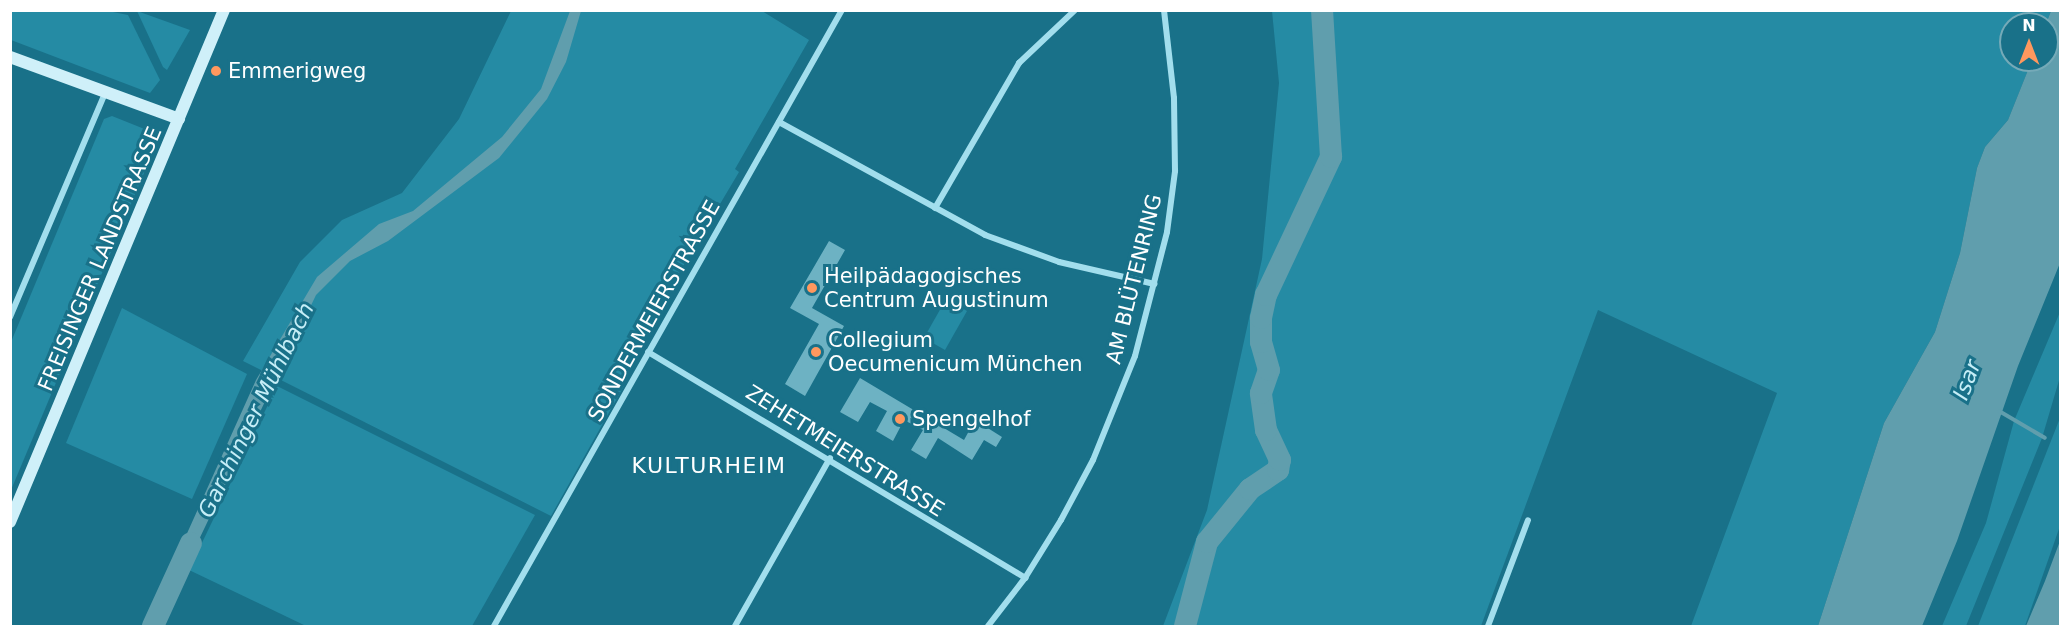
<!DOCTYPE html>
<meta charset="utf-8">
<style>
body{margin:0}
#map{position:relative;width:2071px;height:637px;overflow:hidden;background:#197189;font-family:"DejaVu Sans",sans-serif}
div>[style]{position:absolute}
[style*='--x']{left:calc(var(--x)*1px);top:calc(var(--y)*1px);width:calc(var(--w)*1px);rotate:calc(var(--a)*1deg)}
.green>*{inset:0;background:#258ba4}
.water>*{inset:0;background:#609ead}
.stream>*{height:4px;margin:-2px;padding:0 2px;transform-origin:2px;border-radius:2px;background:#609ead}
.river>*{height:22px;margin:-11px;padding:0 11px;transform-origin:11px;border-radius:11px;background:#609ead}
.building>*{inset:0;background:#6db2c3}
.street>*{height:6px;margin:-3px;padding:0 3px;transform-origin:3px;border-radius:3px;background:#a2deed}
.secondary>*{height:12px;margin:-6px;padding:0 6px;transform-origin:6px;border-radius:6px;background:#cff0f9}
.dots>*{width:16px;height:16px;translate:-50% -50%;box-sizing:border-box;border:3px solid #197189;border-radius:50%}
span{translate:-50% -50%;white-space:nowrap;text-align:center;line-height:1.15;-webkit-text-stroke:6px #197189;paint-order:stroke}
.poi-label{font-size:21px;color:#fff}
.left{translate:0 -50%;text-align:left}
.street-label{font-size:21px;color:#fff}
.water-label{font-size:22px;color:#c6eef7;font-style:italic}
.neighbourhood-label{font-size:22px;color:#fff;letter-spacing:1.5px}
.frame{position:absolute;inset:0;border:12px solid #fff;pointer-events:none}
.north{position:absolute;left:1999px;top:12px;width:60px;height:60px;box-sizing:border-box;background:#197189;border:2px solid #75aab8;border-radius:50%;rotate:0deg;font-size:16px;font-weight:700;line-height:24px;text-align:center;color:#fff}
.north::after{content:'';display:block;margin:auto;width:21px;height:27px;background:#ff985e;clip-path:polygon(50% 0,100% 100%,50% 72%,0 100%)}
</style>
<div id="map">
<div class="green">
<div style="clip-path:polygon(103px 10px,128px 15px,160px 80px,150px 93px,11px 40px,11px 11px)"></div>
<div style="clip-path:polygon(137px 11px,190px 30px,167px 70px,163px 67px)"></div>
<div style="clip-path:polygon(511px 11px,762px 11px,809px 40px,735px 169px,739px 172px,631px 354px,625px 384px,551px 516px,243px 361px,300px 262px,342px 220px,402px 193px,459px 119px)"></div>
<div style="clip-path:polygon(1272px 11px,2051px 11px,2046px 24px,2011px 24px,2011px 60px,2032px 60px,2008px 120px,1985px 147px,1977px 168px,1960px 253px,1935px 332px,1884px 423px,1818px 626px,1691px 626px,1777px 393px,1598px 310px,1481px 626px,1163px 626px,1207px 510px,1262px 259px,1279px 83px)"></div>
<div style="clip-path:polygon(112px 116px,147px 130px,157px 142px,11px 490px,11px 342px,104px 119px)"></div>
<div style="clip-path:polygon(946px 299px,967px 311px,945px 350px,924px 338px)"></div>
<div style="clip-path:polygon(122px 308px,247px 374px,192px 499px,66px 443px)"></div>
<div style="clip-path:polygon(2060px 312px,2060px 377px,2042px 438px,1966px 626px,1942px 626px,1986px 523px,2014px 421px)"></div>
<div style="clip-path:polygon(277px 386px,535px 515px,472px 626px,306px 626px,189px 570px)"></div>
<div style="clip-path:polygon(2060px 418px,2060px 526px,2025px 626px,1978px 626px)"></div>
</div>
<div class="water">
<div style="clip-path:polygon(570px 11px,581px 11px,566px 62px,547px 99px,499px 158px,388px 241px,350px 261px,316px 295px,183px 573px,171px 569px,256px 380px,317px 277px,379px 224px,413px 211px,502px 137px,541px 89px)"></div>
<div style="clip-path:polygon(2051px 11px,2060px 11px,2060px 263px,2018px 366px,1957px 541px,1922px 626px,1818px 626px,1884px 423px,1935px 332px,1960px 253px,1977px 168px,1985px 147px,2008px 120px,2032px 60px,2047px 60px,2046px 24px)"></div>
<div style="clip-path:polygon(2060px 541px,2060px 626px,2026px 626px,2045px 581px)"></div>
<div style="clip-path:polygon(159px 595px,171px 600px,159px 626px,147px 626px)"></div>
</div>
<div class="stream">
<div style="--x:1999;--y:411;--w:53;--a:30.4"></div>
</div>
<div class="river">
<div style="--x:153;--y:626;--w:91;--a:-65.4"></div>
<div style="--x:1185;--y:626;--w:87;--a:-75.3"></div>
<div style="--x:1207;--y:542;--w:68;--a:-50.9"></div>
<div style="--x:1250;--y:489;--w:34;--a:-34"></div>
<div style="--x:1278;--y:470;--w:10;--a:-79"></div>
<div style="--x:1280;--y:460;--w:33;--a:-115"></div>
<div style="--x:1266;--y:430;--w:37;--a:-98"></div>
<div style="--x:1261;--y:393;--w:24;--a:-71"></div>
<div style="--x:1269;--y:370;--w:29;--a:-106"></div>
<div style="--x:1261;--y:342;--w:24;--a:-90"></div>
<div style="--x:1261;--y:318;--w:24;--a:-78"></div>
<div style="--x:1266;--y:295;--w:153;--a:-64.8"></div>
<div style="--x:1331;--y:157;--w:147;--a:-93.5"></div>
</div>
<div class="building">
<div style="clip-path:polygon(829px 241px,845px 250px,812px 308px,844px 326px,805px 396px,785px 384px,819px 324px,790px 308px)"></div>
<div style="clip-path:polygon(860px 378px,964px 440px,975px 420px,1002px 437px,996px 447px,984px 440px,972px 460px,938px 438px,926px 459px,911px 450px,923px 430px,904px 420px,893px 441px,876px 431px,887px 411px,870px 402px,858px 422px,840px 412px)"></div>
</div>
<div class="street">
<div style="--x:779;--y:122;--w:235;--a:28.7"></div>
<div style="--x:985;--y:235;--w:79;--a:20"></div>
<div style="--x:1059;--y:262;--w:98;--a:13"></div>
<div style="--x:935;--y:208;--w:168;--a:-59.9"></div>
<div style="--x:1019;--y:63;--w:77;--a:-43.4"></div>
<div style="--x:10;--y:317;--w:243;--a:-67"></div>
<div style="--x:648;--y:352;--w:440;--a:30.9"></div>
<div style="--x:494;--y:626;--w:708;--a:-60.54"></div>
<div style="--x:735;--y:626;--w:193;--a:-60.5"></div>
<div style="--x:988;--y:626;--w:61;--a:-52.4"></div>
<div style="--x:1025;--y:578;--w:68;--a:-58.2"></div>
<div style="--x:1061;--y:520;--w:68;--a:-61.9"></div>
<div style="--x:1093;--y:460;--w:112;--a:-68"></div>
<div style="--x:1135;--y:356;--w:128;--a:-75.5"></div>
<div style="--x:1167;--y:232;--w:62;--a:-82.5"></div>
<div style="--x:1175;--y:171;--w:73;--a:-90.8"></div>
<div style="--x:1174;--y:98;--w:89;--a:-96.5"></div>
<div style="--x:1488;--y:626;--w:113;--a:-69.3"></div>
</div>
<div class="secondary">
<div style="--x:10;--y:57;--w:180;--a:20.1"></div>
<div style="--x:10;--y:522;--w:555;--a:-67.32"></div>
</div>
<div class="dots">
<div style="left:216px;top:71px;background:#ff985e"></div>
<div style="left:812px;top:288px;background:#ff985e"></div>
<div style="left:816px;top:352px;background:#ff985e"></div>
<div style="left:900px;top:419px;background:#ff985e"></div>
</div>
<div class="poi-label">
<span class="left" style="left:228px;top:71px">Emmerigweg</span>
<span class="left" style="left:824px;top:288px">Heilpädagogisches<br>Centrum Augustinum</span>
<span class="left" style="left:828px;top:352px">Collegium<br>Oecumenicum München</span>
<span class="left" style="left:912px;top:419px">Spengelhof</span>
</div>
<div class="street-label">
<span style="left:100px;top:259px;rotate:-67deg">FREISINGER LANDSTRASSE</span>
<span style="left:1134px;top:279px;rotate:-76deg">AM BLÜTENRING</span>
<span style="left:654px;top:311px;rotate:-61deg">SONDERMEIERSTRASSE</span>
<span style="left:845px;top:451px;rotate:32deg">ZEHETMEIERSTRASSE</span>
</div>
<div class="water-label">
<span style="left:1967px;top:380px;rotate:-69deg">Isar</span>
<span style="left:256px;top:410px;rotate:-64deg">Garchinger Mühlbach</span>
</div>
<div class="neighbourhood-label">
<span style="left:709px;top:466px">KULTURHEIM</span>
</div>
<div class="frame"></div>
<div class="north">N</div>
</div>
